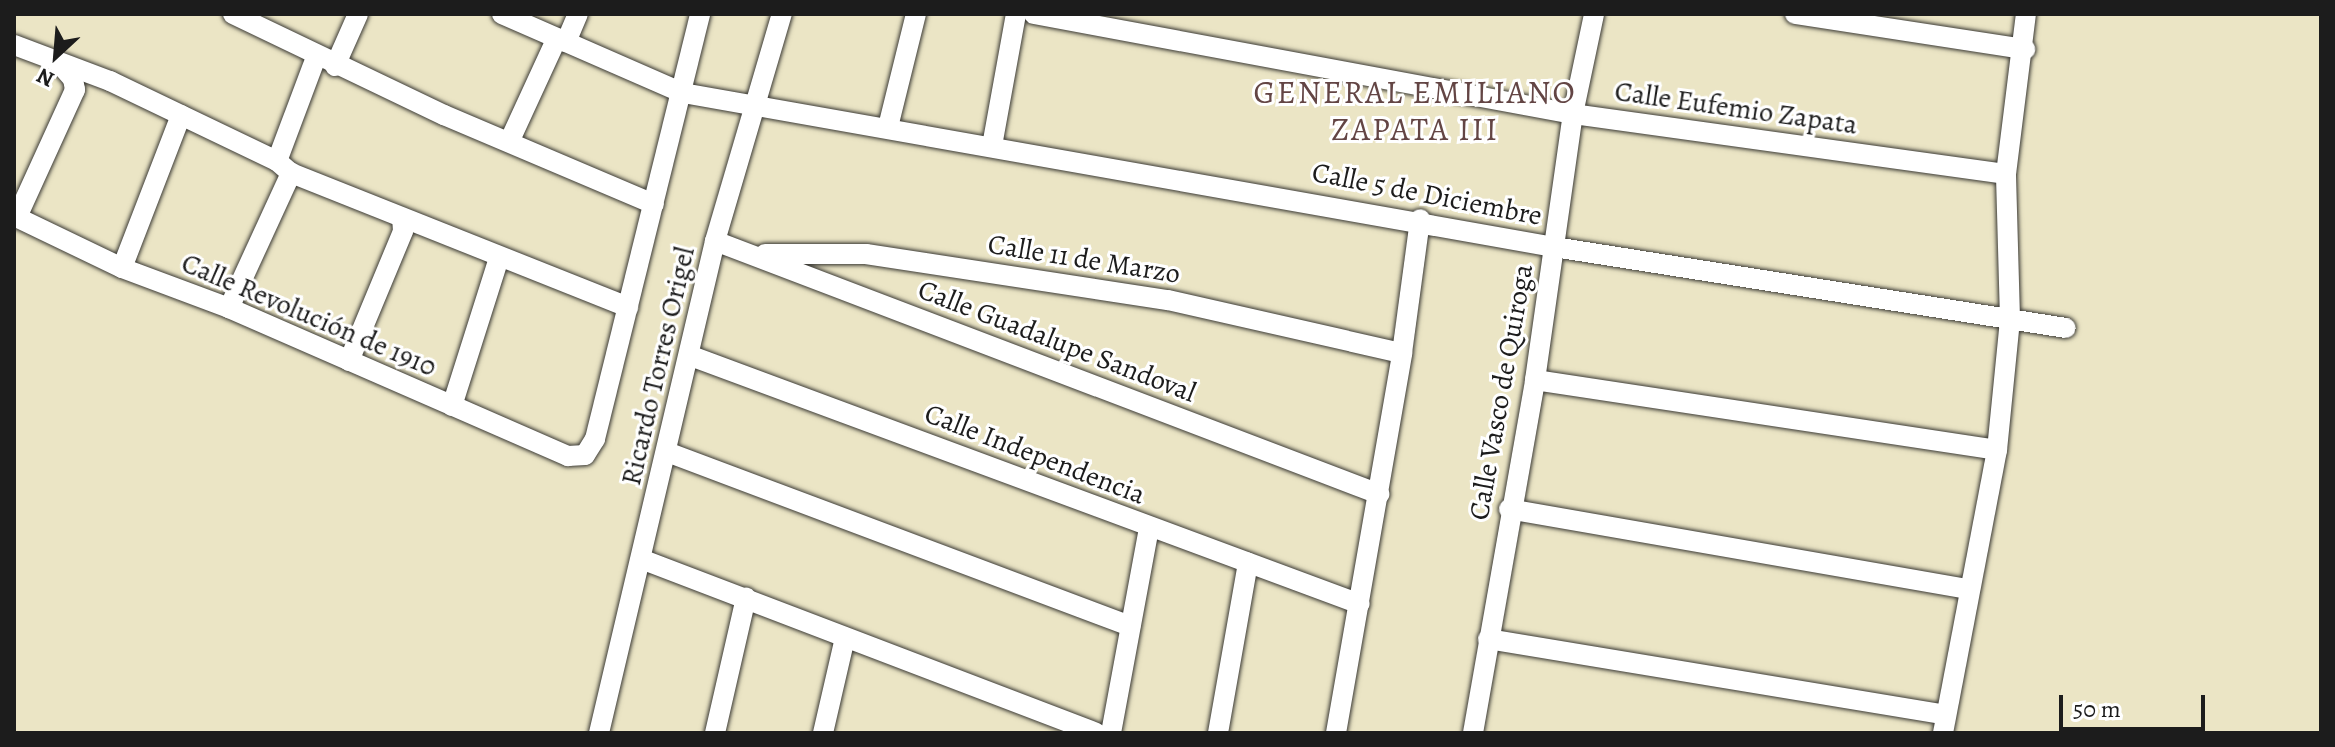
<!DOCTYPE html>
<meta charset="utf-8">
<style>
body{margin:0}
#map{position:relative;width:2335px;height:747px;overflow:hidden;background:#ebe5c5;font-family:Alegreya,serif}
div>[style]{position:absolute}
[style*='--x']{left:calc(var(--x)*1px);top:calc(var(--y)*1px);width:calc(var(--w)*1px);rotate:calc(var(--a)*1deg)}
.roads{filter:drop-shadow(0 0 2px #3b3a35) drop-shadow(0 0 2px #3b3a35)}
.minor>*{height:20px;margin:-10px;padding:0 10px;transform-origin:10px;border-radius:10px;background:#fff}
span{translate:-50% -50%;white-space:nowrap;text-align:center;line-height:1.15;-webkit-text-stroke:6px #fff;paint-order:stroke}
.street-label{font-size:28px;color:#1c1c1c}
.quarter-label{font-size:32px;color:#634544;letter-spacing:2px}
.frame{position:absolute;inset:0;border:16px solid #1c1c1c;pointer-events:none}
.north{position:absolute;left:16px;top:16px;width:80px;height:80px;-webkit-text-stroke:6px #fff;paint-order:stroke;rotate:206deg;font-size:22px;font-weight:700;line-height:32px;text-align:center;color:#1c1c1c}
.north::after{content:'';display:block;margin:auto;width:28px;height:36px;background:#1c1c1c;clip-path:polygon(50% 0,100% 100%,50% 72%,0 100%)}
.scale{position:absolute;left:2059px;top:695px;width:146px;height:36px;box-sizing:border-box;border:4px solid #1c1c1c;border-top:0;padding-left:10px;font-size:24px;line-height:28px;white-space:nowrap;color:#1c1c1c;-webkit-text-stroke:6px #fff;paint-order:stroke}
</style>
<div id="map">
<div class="roads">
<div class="minor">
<div style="--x:233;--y:14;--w:234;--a:25.6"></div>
<div style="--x:444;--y:115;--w:228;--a:23"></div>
<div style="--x:502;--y:14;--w:197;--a:23.6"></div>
<div style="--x:683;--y:93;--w:885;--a:10.03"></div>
<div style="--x:1554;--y:247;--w:518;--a:8.99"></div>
<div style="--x:1034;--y:14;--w:548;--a:10.51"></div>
<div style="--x:1573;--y:114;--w:437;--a:7.9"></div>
<div style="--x:1795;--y:14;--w:233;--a:8.7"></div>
<div style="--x:566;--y:42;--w:30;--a:-67"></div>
<div style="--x:14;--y:45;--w:103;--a:20.6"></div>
<div style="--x:110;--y:81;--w:185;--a:25.6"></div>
<div style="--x:277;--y:161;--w:18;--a:41"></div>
<div style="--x:291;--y:173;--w:363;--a:21.7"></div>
<div style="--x:335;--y:66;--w:57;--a:-66.1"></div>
<div style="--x:888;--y:127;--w:116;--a:-76.1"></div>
<div style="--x:510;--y:140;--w:112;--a:-65.3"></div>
<div style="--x:992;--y:146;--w:134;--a:-79.7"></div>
<div style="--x:277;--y:161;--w:111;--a:-69.4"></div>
<div style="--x:14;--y:216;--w:120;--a:25.7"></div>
<div style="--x:122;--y:268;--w:114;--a:20.5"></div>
<div style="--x:229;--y:308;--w:370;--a:23.6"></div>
<div style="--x:568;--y:456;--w:17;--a:-3"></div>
<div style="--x:585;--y:455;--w:19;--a:-58"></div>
<div style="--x:595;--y:439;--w:438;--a:-76.1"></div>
<div style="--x:17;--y:217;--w:140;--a:-65.5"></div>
<div style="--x:75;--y:90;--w:11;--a:-100"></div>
<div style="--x:73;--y:79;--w:21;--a:-131"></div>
<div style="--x:715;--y:241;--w:711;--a:20.86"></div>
<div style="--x:765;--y:254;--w:101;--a:0"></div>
<div style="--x:866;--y:254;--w:305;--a:8.7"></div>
<div style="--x:1168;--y:300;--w:240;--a:12.8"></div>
<div style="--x:122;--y:268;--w:164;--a:-68.9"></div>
<div style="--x:229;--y:308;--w:149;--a:-65.3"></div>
<div style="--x:691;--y:356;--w:713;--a:20.34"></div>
<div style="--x:349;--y:361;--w:141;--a:-67.4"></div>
<div style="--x:403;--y:231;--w:13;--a:-94"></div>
<div style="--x:1535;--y:380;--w:467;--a:8.6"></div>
<div style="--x:452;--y:406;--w:155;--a:-72.4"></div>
<div style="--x:667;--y:452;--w:495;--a:20.6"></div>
<div style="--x:1509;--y:509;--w:467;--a:9.9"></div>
<div style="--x:641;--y:559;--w:487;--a:20.9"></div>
<div style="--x:1488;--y:639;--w:463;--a:9.4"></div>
<div style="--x:599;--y:733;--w:505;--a:-76.73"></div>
<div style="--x:715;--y:241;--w:237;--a:-73.6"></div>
<div style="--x:715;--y:733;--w:139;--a:-77.1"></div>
<div style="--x:823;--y:733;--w:98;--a:-77"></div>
<div style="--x:1111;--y:733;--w:209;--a:-79.5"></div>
<div style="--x:1218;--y:733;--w:173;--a:-80"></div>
<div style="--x:1336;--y:733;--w:386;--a:-80.1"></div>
<div style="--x:1402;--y:353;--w:135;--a:-82.3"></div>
<div style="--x:1473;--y:733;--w:358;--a:-80"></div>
<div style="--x:1535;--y:380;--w:269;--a:-81.9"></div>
<div style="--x:1573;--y:114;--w:102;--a:-78.1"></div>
<div style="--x:1943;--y:733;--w:288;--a:-79.2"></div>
<div style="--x:1997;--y:450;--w:132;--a:-84.3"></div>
<div style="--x:2010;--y:319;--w:145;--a:-91.6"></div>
<div style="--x:2006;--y:174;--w:161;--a:-82.9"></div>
</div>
</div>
<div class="street-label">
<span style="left:1736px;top:108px;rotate:8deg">Calle Eufemio Zapata</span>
<span style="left:1427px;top:194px;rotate:11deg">Calle 5 de Diciembre</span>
<span style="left:1084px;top:259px;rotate:9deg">Calle 11 de Marzo</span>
<span style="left:309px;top:315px;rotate:23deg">Calle Revolución de 1910</span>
<span style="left:1057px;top:341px;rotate:21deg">Calle Guadalupe Sandoval</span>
<span style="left:658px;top:366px;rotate:-77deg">Ricardo Torres Origel</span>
<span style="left:1501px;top:392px;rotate:-80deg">Calle Vasco de Quiroga</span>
<span style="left:1035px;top:454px;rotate:21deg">Calle Independencia</span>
</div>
<div class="quarter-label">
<span style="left:1415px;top:111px">GENERAL EMILIANO<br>ZAPATA III</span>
</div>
<div class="frame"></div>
<div class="north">N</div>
<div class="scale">50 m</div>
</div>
